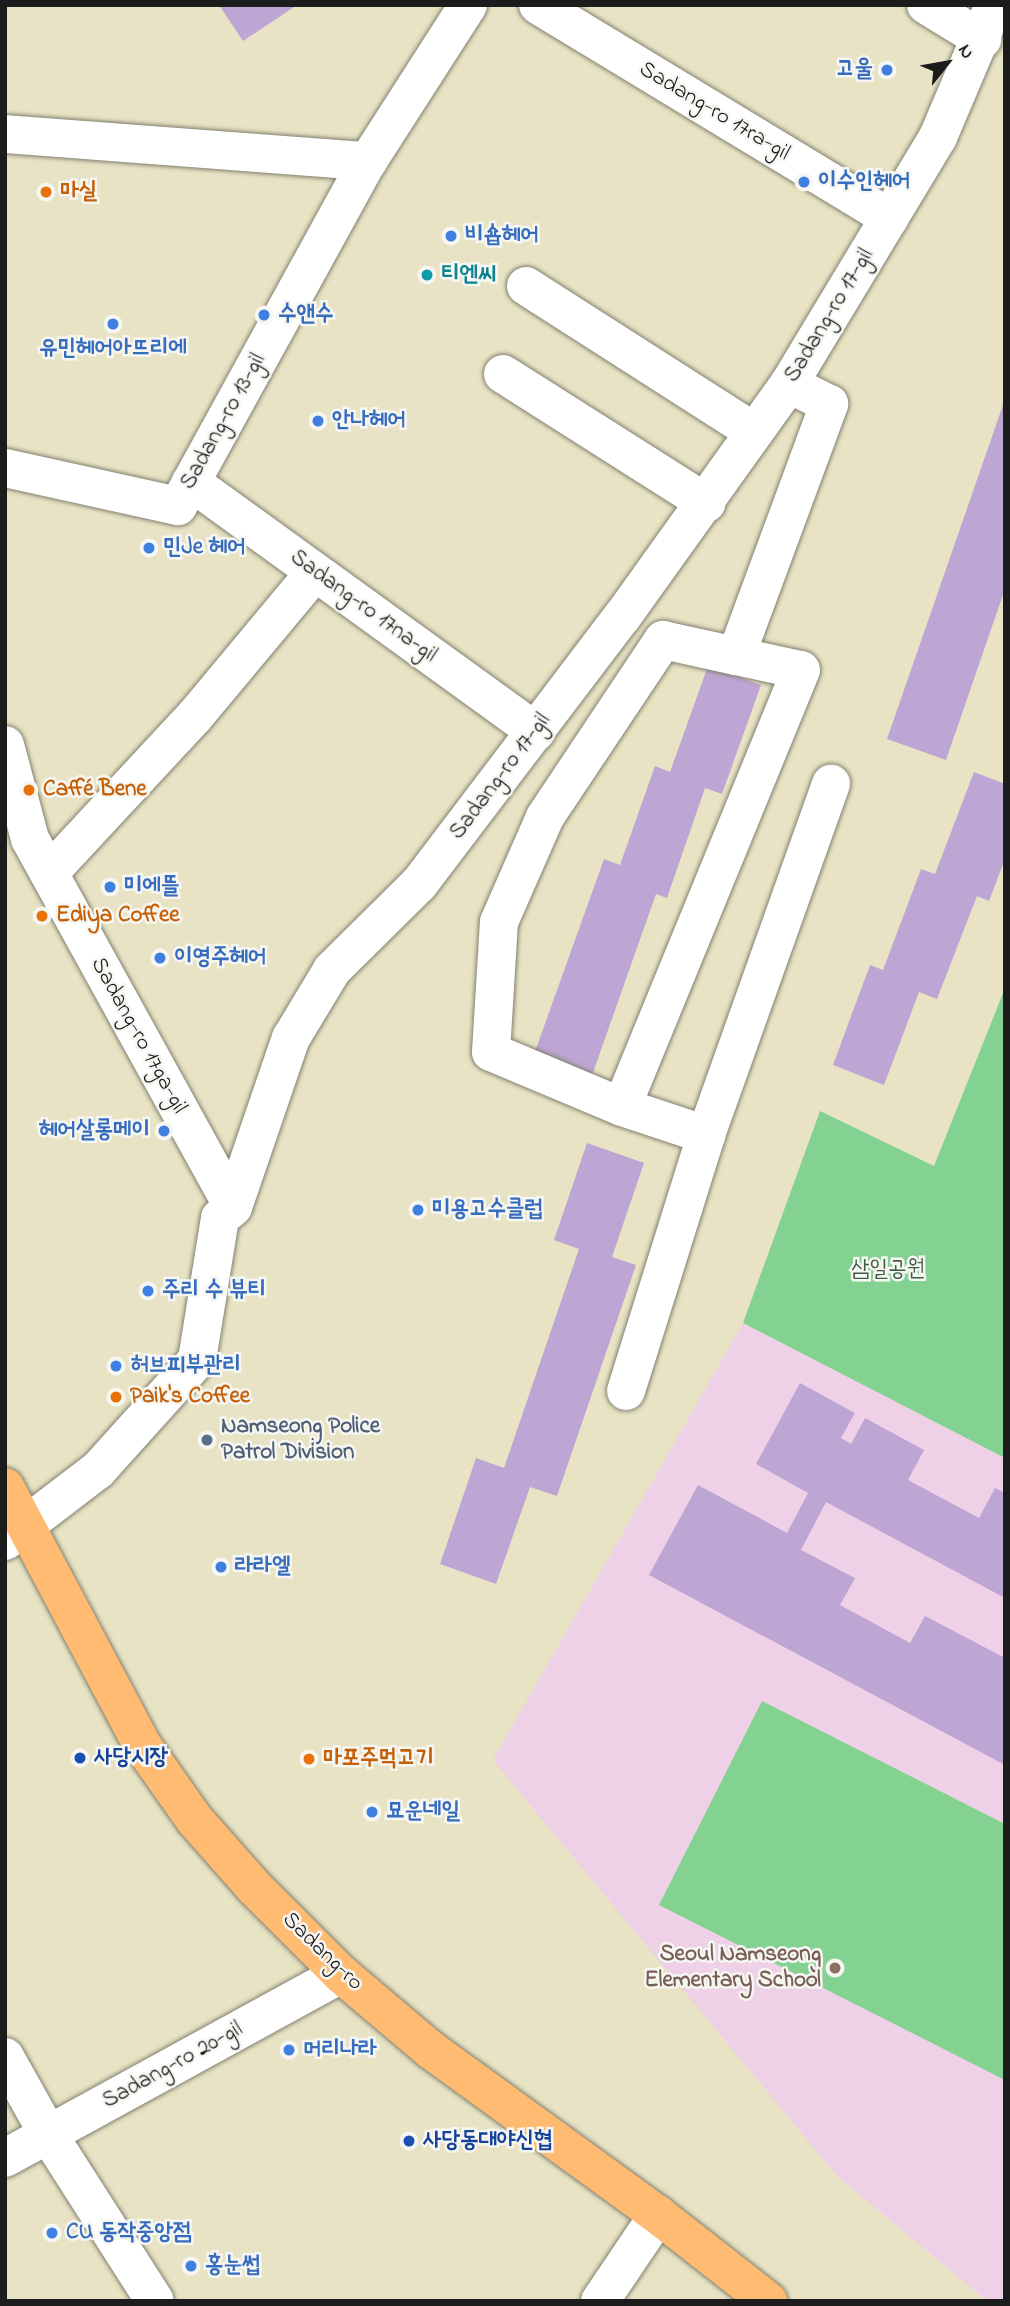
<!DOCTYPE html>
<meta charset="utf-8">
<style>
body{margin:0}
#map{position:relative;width:1010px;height:2306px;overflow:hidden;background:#e8e3c4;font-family:"Indie Flower","Poor Story",sans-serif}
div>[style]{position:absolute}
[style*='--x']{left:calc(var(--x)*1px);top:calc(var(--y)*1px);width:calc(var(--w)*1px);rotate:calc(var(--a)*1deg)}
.built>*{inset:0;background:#eed0e7}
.green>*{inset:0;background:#83d292}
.building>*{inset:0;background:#bda6d3}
.roads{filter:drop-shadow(0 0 2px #828070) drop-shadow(0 0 2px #828070)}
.minor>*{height:38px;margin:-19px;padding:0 19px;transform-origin:19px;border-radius:19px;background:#fff}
.major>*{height:38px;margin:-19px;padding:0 19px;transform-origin:19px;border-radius:19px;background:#ffbb71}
.dots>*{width:19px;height:19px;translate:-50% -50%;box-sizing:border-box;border:4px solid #f6f6f2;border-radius:50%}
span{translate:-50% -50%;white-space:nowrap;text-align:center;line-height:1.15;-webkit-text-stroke:5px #f6f6f2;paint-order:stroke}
.shop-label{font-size:23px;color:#366cbe;font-weight:700}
.right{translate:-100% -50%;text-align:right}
.left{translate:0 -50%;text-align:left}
.street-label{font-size:23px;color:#1c1c1c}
.food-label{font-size:23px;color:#c56008;font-weight:700}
.culture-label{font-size:23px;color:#0d838f;font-weight:700}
.park-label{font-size:23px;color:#405c45}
.service-label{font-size:23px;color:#4e5e75;font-weight:700}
.transit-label{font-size:23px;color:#164399;font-weight:700}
.education-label{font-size:23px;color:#785e54;font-weight:700}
.frame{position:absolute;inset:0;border:7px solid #1c1c1c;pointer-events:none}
.north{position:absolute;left:912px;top:28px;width:70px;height:70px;-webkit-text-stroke:5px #f6f6f2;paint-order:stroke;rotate:59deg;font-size:19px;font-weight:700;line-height:28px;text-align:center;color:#1c1c1c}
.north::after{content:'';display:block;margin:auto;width:24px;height:32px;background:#1c1c1c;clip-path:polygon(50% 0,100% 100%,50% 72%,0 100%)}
</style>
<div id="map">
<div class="built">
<div style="clip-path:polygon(743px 1323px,1005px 1458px,1005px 2301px,987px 2301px,837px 2176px,493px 1760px)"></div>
</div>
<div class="green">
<div style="clip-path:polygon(1005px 988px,1005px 1458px,743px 1323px,820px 1111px,934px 1166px)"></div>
<div style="clip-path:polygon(762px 1701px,1005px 1824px,1005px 2080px,659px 1905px)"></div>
</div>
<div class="building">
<div style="clip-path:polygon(219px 5px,297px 5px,243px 41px)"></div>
<div style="clip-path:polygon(1004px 402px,1005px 589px,946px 760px,887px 739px)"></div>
<div style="clip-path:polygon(708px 666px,761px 685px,722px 794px,705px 788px,667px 898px,656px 894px,590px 1081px,532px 1060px,604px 859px,620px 865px,655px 766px,670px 772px)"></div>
<div style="clip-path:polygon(974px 772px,1005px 784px,1005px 859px,989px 901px,977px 896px,937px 999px,919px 992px,884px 1085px,833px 1065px,870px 965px,883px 970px,921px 869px,935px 874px)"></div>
<div style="clip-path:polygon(587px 1143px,644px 1163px,612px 1257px,636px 1265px,557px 1496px,530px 1487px,496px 1584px,440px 1564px,476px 1458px,504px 1468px,579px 1249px,554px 1240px)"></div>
<div style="clip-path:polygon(800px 1383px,855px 1413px,841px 1438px,851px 1444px,865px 1418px,924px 1450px,908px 1480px,979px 1518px,995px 1488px,1005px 1493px,1005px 1598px,826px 1502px,801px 1550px,855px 1578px,840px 1605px,910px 1643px,925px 1616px,1005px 1658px,1005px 1765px,649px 1575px,698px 1485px,787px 1533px,808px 1493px,756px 1464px)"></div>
</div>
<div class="roads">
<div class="minor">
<div style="--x:538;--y:5;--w:411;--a:31.2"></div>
<div style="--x:926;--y:5;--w:66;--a:31.3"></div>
<div style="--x:5;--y:134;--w:364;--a:4.3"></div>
<div style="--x:526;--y:286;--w:271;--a:32.6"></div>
<div style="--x:503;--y:374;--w:241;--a:32.4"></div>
<div style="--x:5;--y:468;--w:177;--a:12.4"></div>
<div style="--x:178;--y:506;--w:394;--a:-61.2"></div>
<div style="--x:368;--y:161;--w:185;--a:-57.3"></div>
<div style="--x:191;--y:482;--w:426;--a:35.9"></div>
<div style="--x:736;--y:656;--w:66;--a:12.2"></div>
<div style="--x:801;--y:670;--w:472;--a:112.3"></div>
<div style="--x:622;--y:1107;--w:142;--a:-157.2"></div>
<div style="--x:491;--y:1052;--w:130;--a:-86.5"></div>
<div style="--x:499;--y:922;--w:115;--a:-66.3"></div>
<div style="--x:545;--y:817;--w:213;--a:-56.3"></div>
<div style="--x:663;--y:640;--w:75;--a:12.4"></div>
<div style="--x:736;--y:656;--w:269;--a:-69.7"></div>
<div style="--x:829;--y:404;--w:45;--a:-153.4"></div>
<div style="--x:5;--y:745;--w:97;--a:75.1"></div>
<div style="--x:30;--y:839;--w:420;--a:61.1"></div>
<div style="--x:49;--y:873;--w:214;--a:-47.1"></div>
<div style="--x:195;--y:716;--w:187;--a:-50.2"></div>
<div style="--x:622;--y:1107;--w:89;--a:18.4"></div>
<div style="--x:706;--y:1135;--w:373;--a:-70.4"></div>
<div style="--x:626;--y:1391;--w:268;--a:-72.6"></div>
<div style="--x:5;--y:1541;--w:117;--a:-37.4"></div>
<div style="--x:98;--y:1470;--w:148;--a:-48"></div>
<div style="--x:197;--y:1360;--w:144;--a:-80.8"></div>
<div style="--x:220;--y:1218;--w:17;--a:-40"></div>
<div style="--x:233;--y:1207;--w:179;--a:-71.1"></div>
<div style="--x:291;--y:1038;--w:79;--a:-58.9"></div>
<div style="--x:332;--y:970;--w:122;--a:-44.7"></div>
<div style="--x:419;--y:884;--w:335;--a:-52.8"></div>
<div style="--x:622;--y:617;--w:287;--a:-54.4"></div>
<div style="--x:789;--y:384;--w:288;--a:-58.9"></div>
<div style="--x:938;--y:137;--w:143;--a:-67"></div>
<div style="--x:5;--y:2057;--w:88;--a:60.8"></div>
<div style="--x:48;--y:2134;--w:198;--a:57.4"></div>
<div style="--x:5;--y:2158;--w:383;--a:-28.7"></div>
<div style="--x:600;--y:2301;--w:104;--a:-56"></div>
</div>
<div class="major">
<div style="--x:5;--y:1487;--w:292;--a:62"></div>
<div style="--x:142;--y:1745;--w:90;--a:54.9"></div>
<div style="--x:194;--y:1819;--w:91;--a:48.6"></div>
<div style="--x:254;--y:1887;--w:123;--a:45"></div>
<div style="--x:341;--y:1974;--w:118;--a:40.2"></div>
<div style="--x:431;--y:2050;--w:281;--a:36"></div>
<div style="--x:658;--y:2215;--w:140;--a:38"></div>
</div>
</div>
<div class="dots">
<div style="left:887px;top:70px;background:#3f7fe0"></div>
<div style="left:804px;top:182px;background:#3f7fe0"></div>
<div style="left:46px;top:192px;background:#e8710a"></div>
<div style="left:451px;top:236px;background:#3f7fe0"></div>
<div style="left:427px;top:275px;background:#0f9aa8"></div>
<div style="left:264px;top:315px;background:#3f7fe0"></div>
<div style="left:113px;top:324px;background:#3f7fe0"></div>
<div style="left:318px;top:421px;background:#3f7fe0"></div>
<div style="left:149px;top:548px;background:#3f7fe0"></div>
<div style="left:29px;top:790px;background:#e8710a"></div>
<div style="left:110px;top:887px;background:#3f7fe0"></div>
<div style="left:42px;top:916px;background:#e8710a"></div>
<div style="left:160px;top:958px;background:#3f7fe0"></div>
<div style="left:164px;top:1131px;background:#3f7fe0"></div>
<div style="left:418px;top:1210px;background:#3f7fe0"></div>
<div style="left:148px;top:1291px;background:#3f7fe0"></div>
<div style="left:116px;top:1366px;background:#3f7fe0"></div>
<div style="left:116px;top:1397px;background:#e8710a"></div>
<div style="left:207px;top:1440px;background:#5c6f8a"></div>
<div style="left:221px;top:1567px;background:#3f7fe0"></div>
<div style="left:80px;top:1758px;background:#1a4fb4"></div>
<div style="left:309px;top:1759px;background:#e8710a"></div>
<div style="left:372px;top:1812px;background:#3f7fe0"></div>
<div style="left:835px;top:1968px;background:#8d6e63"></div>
<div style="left:289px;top:2050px;background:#3f7fe0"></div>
<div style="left:409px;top:2141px;background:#1a4fb4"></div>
<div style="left:52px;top:2233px;background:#3f7fe0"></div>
<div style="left:191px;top:2266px;background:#3f7fe0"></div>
</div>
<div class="shop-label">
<span class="right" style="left:873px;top:70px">고울</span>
<span class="left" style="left:818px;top:182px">이수인헤어</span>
<span class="left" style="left:465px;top:236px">비숍헤어</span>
<span class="left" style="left:278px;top:315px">수앤수</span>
<span style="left:113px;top:349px">유민헤어아뜨리에</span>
<span class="left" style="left:332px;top:421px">안나헤어</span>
<span class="left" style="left:163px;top:548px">민Je 헤어</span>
<span class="left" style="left:124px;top:887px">미에뜰</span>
<span class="left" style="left:174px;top:958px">이영주헤어</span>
<span class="right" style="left:150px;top:1131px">헤어살롱메이</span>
<span class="left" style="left:432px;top:1210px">미용고수클럽</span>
<span class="left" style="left:162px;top:1291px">주리 수 뷰티</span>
<span class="left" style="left:130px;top:1366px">허브피부관리</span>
<span class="left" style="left:235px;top:1567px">라라엘</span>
<span class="left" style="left:386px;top:1812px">묘운네일</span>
<span class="left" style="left:303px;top:2050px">머리나라</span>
<span class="left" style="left:66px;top:2233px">CU 동작중앙점</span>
<span class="left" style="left:205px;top:2266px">홍눈썹</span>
</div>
<div class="street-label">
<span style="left:714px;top:112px;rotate:31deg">Sadang-ro 17ra-gil</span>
<span style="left:830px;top:316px;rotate:-59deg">Sadang-ro 17-gil</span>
<span style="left:224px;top:422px;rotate:-61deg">Sadang-ro 13-gil</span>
<span style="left:363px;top:607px;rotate:36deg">Sadang-ro 17na-gil</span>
<span style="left:501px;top:777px;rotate:-53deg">Sadang-ro 17-gil</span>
<span style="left:138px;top:1036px;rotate:61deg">Sadang-ro 17ga-gil</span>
<span style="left:322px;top:1952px;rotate:44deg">Sadang-ro</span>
<span style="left:173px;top:2066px;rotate:-29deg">Sadang-ro 20-gil</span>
</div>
<div class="food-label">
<span class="left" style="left:60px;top:192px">마실</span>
<span class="left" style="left:43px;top:790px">Caffé Bene</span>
<span class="left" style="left:56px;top:916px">Ediya Coffee</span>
<span class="left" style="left:130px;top:1397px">Paik's Coffee</span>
<span class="left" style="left:323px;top:1759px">마포주먹고기</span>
</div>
<div class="culture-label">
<span class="left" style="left:441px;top:275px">티엔씨</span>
</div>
<div class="park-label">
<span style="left:888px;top:1270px">삼일공원</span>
</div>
<div class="service-label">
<span class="left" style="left:221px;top:1440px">Namseong Police<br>Patrol Division</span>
</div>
<div class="transit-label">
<span class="left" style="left:94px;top:1758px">사당시장</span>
<span class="left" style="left:423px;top:2141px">사당동대야신협</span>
</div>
<div class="education-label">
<span class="right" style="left:821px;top:1968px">Seoul Namseong<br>Elementary School</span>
</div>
<div class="frame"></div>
<div class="north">N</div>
</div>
